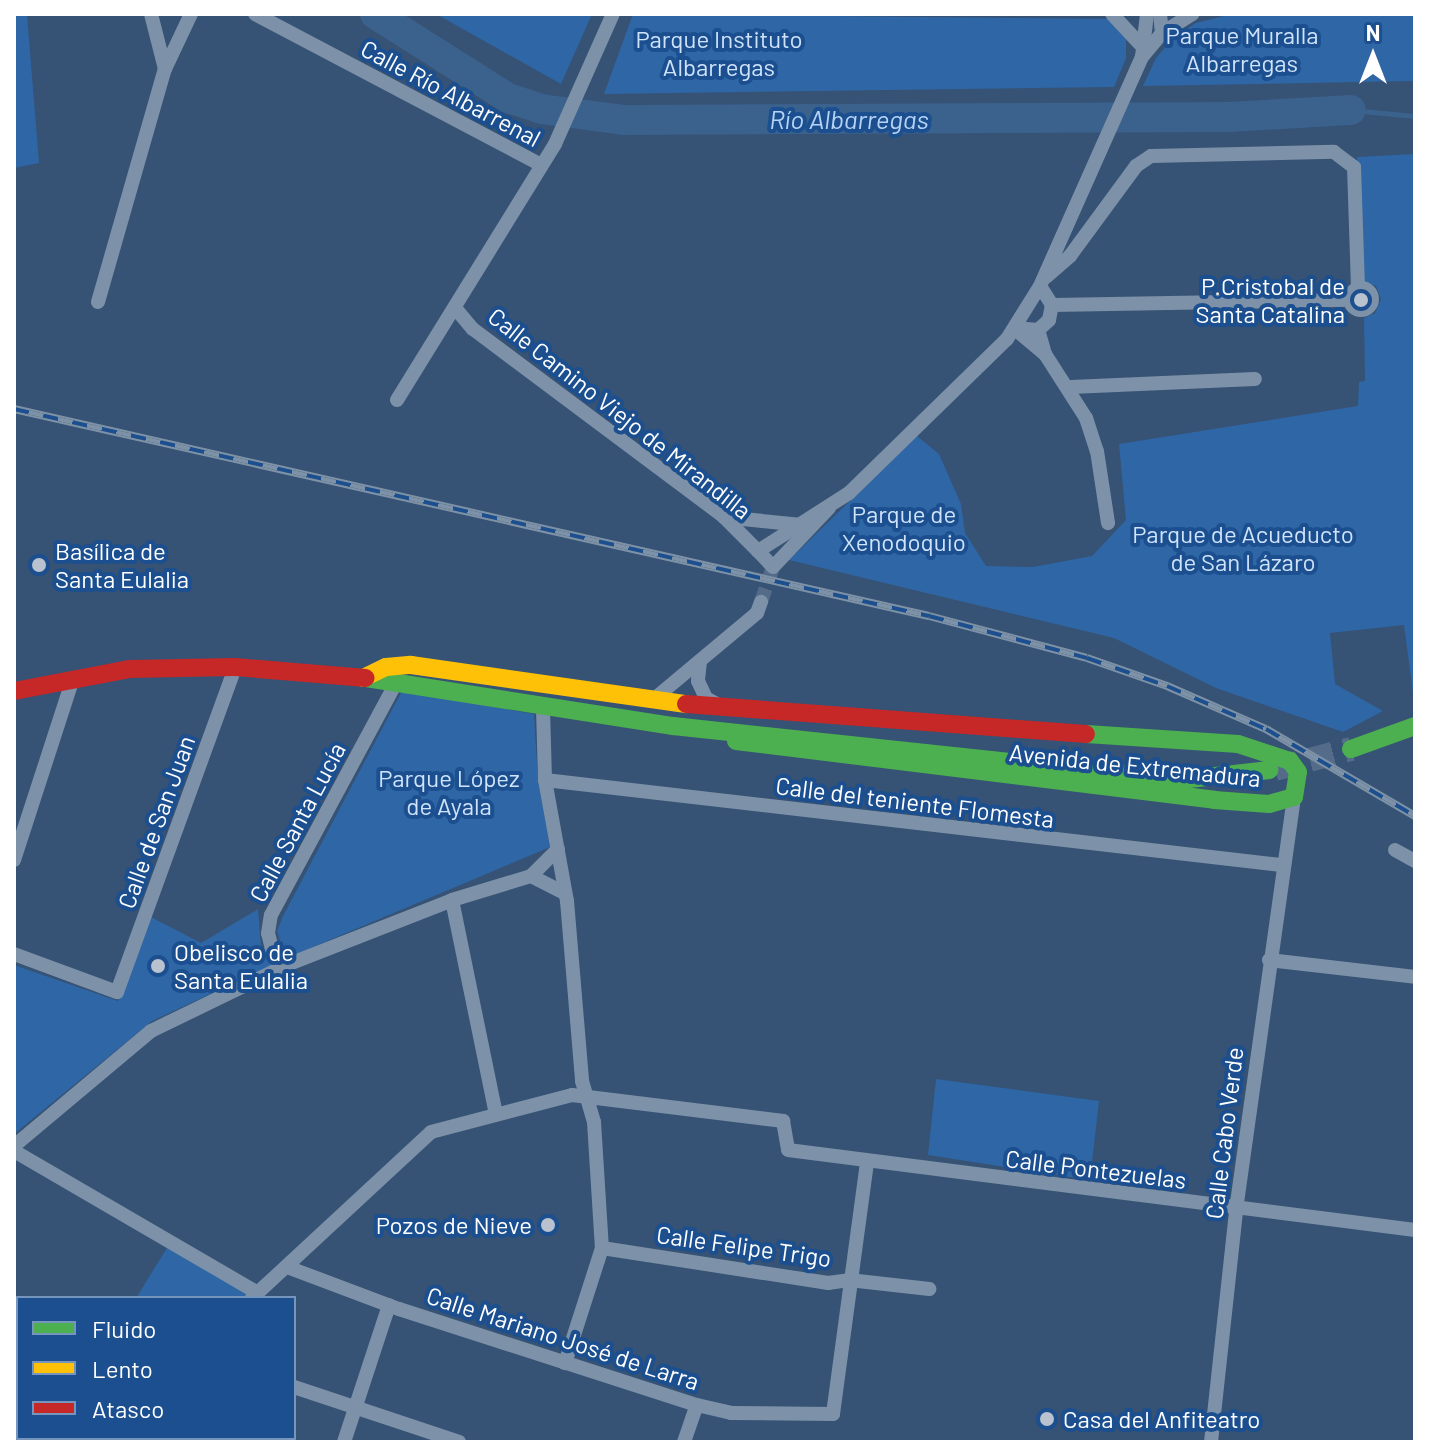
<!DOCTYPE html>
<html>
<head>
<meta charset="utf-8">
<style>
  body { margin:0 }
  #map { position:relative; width:1429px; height:1456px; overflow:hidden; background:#365274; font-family:Barlow,sans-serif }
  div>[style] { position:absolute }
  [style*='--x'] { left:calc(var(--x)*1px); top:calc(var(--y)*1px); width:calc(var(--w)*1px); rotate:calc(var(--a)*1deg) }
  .green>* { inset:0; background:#2f66a5 }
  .stream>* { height:5px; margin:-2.5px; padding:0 2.5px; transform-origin:2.5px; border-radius:2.5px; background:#3b618d }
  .river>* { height:30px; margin:-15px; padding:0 15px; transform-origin:15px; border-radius:15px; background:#3b618d }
  .street-tunnel>* { height:14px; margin-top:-7px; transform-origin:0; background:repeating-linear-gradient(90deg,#546c89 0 14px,transparent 0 21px) }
  .primary-tunnel>* { height:24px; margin-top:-12px; transform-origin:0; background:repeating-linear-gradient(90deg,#546c89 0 24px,transparent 0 36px) }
  .street>* { height:14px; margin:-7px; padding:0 7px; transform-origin:7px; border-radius:7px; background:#7d92a8 }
  .street>.ring { margin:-7px; padding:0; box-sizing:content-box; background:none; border:14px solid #7d92a8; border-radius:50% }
  .fast>* { height:18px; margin:-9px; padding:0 9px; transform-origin:9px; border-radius:9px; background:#4caf50 }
  .slow>* { height:18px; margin:-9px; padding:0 9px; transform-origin:9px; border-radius:9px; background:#ffc107 }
  .jam>* { height:18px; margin:-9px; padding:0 9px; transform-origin:9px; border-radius:9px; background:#c62828 }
  .rail>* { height:8px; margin-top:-4px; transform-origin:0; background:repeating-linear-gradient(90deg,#1b4f8f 0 15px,#7e92a7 0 30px); box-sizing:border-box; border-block:2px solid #7e92a7 }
  .dots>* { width:22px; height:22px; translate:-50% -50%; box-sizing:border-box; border:4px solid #1b4f8f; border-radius:50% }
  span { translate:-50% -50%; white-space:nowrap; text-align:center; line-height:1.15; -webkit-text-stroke:8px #1b4f8f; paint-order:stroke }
  .park-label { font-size:24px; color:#cfe3fa }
  .street-label { font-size:24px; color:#fff }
  .poi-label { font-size:24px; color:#fff }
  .right { translate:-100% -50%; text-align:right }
  .left { translate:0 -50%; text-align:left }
  .water-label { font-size:26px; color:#b5d3f5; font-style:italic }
  .frame { position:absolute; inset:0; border:16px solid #fff; pointer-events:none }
  .legend { position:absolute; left:16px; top:1296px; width:280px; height:144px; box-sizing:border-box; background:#1b4f8f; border:2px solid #7695bc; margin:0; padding:10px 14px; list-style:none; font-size:24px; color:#fff }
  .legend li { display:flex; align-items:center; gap:16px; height:40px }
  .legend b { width:40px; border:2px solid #7695bc }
  .north { position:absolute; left:1333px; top:16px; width:80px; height:80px; -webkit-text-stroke:6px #1b4f8f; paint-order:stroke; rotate:0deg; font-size:22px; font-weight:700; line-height:32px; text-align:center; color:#fff }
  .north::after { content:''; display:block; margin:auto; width:28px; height:36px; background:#fff; clip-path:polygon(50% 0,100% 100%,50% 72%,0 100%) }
</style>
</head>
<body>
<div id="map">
  <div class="green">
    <i style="clip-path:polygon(14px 14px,27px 14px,39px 163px,14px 168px)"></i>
    <i style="clip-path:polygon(436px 14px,592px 14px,561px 84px)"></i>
    <i style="clip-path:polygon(633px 14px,1110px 19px,1126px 32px,1126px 58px,1114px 87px,604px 94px)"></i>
    <i style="clip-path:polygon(1232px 14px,1415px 14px,1415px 81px,1143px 86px,1156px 58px,1174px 37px,1196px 23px)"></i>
    <i style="clip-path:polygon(1415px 154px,1415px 708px,1404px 625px,1330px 633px,1335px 684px,1383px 711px,1343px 732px,1216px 688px,1114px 638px,789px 560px,917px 436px,939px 454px,961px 504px,965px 533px,986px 566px,1033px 567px,1092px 556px,1126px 520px,1119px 444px,1358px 406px,1359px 382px,1365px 381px,1364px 318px,1375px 313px,1381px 299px,1376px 286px,1363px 282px,1357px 157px)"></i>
    <i style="clip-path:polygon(402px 691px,534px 714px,538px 780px,550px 847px,294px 955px,281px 944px,277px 931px,283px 916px)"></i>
    <i style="clip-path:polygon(258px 909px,261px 946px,275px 964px,152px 1021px,14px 1134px,14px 965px,118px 1001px,149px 916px,201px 943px)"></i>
    <i style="clip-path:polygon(936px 1079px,1099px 1101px,1090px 1180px,928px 1155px)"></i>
    <i style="clip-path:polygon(170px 1243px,252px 1298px,136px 1298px)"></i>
  </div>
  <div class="stream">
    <i style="--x:1351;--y:110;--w:64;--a:5.4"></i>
  </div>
  <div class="river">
    <i style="--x:375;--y:14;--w:157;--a:32.3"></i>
    <i style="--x:508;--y:98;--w:35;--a:18"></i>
    <i style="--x:541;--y:109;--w:83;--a:7.6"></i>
    <i style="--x:623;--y:120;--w:606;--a:-0.28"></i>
    <i style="--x:1229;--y:117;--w:122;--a:-3.3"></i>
  </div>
  <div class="street-tunnel">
    <i style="--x:761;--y:602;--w:37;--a:-71"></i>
  </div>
  <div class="primary-tunnel">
    <i style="--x:1275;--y:769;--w:79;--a:-14.7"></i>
  </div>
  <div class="street">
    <i style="--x:151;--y:14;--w:57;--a:75.7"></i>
    <i style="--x:255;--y:14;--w:324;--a:27.8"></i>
    <i style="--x:1112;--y:14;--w:41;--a:47"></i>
    <i style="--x:1162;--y:33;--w:36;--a:-32"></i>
    <i style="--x:1142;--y:57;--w:43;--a:-83.4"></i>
    <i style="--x:1046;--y:277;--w:32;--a:-41"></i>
    <i style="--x:1070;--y:256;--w:112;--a:-53.7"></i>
    <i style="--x:1136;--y:166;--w:18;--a:-34"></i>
    <i style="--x:1151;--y:156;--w:183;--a:-1.3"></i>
    <i style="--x:1334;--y:152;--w:25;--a:37"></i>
    <i style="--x:1354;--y:167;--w:121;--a:88.1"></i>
    <i class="ring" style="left:1350px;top:288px;width:8px;height:8px"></i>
    <i style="--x:98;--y:302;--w:242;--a:-74"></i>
    <i style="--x:165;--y:69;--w:61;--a:-64.7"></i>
    <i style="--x:1052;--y:305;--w:298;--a:-1"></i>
    <i style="--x:456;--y:309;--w:26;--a:50"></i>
    <i style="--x:473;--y:329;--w:314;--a:36.8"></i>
    <i style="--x:724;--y:517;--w:48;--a:45"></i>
    <i style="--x:1015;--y:328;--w:23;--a:5"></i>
    <i style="--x:1038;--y:330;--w:15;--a:-42"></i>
    <i style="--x:1049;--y:320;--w:15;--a:-79"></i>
    <i style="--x:1052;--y:305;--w:22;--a:-122"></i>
    <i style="--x:1015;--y:329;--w:39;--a:40"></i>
    <i style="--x:1045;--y:354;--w:25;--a:-106"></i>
    <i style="--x:1045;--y:354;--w:76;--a:57.4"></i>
    <i style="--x:1086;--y:418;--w:35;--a:72"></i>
    <i style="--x:1097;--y:451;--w:73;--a:81.3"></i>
    <i style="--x:1071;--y:387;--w:184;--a:-2.5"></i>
    <i style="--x:397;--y:400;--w:301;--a:-58.3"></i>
    <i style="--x:555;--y:144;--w:142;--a:-66"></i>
    <i style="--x:829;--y:508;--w:81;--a:133.5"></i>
    <i style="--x:773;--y:567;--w:22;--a:-133"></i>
    <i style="--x:758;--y:551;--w:108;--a:-32.5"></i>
    <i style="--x:849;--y:493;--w:221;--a:-44.3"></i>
    <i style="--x:1007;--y:339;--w:62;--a:-58.1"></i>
    <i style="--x:1040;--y:286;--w:251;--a:-66"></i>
    <i style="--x:1142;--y:57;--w:31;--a:-50"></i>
    <i style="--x:1162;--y:33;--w:19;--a:-96"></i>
    <i style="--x:724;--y:517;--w:78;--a:5.9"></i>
    <i style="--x:700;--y:661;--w:20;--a:96"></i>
    <i style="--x:698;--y:681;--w:19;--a:65"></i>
    <i style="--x:706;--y:698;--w:13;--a:29"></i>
    <i style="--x:654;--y:699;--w:134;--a:-39.9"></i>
    <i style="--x:757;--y:613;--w:12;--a:-70"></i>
    <i style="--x:543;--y:708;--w:72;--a:88.4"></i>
    <i style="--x:545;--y:780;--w:123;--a:79.7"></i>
    <i style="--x:567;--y:901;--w:181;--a:85.2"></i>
    <i style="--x:582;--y:1081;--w:43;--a:73.7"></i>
    <i style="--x:594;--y:1122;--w:126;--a:86.4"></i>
    <i style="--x:602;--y:1248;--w:121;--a:107.8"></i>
    <i style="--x:545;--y:780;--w:741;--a:6.59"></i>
    <i style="--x:1395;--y:850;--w:23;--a:29"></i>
    <i style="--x:14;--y:860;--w:188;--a:-72"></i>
    <i style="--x:531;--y:876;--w:38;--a:27"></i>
    <i style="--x:452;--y:900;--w:219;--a:78.4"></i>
    <i style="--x:14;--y:954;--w:110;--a:20.3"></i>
    <i style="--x:117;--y:992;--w:346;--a:-70"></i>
    <i style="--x:1269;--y:960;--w:147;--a:6.6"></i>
    <i style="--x:289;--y:964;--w:23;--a:-139"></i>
    <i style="--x:272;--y:949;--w:16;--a:-104"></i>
    <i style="--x:268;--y:933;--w:18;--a:-81"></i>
    <i style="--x:271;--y:915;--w:264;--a:-61.7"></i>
    <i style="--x:14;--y:1146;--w:179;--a:-40"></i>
    <i style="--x:151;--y:1031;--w:153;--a:-25.9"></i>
    <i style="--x:289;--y:964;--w:175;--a:-21.4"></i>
    <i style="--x:452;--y:900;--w:83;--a:-16.9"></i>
    <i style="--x:531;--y:876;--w:38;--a:-45"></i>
    <i style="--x:14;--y:1151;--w:280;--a:30.2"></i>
    <i style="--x:602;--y:1248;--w:229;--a:8.8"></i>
    <i style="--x:828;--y:1283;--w:21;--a:-8"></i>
    <i style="--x:849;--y:1280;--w:81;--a:6.4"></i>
    <i style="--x:287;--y:1267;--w:120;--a:20.6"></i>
    <i style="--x:399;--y:1309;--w:313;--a:17.9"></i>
    <i style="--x:697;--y:1405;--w:35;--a:13"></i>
    <i style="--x:731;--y:1413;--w:102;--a:0.6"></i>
    <i style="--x:833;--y:1414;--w:255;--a:-82.3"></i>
    <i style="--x:252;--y:1298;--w:244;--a:-42.8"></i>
    <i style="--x:431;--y:1132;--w:146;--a:-14.7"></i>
    <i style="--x:572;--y:1095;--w:213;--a:7"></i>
    <i style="--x:783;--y:1121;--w:29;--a:80"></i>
    <i style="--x:788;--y:1150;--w:632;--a:7.27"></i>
    <i style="--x:294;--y:1387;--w:174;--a:18.4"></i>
    <i style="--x:149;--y:1442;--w:5;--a:-53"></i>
    <i style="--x:344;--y:1442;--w:144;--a:-71.8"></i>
    <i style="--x:684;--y:1442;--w:39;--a:-71"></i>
    <i style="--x:1211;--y:1442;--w:233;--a:-83.8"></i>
    <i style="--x:1236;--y:1210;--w:417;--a:-82"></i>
  </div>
  <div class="fast">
    <i style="--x:366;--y:678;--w:311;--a:8.9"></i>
    <i style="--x:673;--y:726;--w:510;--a:6.08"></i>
    <i style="--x:1180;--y:780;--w:90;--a:-6.4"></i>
    <i style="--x:736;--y:741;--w:482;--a:7"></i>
    <i style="--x:1214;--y:800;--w:55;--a:4.2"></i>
    <i style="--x:1269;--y:804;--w:26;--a:-16"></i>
    <i style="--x:1294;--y:797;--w:25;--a:-81"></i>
    <i style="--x:1298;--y:772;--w:14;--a:-126"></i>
    <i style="--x:1290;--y:761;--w:55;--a:-161.9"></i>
    <i style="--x:1238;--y:744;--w:152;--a:-176.2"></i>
    <i style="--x:1351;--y:749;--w:68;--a:-19.8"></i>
  </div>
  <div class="slow">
    <i style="--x:363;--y:678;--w:25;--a:-26"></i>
    <i style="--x:386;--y:667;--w:25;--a:-5"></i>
    <i style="--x:411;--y:665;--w:278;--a:8.1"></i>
  </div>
  <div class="jam">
    <i style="--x:14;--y:691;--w:117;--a:-10.8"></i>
    <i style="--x:129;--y:669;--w:106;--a:-1.1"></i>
    <i style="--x:235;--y:667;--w:131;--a:4.8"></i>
    <i style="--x:686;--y:704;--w:401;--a:4.3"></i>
  </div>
  <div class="rail">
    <i style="--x:14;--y:409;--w:938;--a:12.75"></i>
    <i style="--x:929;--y:616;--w:163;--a:14.9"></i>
    <i style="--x:1087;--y:658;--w:85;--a:19.3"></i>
    <i style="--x:1167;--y:686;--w:108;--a:23.5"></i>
    <i style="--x:1266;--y:729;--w:173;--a:30.3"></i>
  </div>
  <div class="dots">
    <i style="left:1361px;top:300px;background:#b9c2ce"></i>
    <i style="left:39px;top:565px;background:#b9c2ce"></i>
    <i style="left:158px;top:966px;background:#b9c2ce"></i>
    <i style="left:548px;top:1225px;background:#b9c2ce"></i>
    <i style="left:1047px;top:1419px;background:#b9c2ce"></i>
  </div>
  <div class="park-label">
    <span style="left:1242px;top:49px">Parque Muralla<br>Albarregas</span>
    <span style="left:719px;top:53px">Parque Instituto<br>Albarregas</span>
    <span style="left:904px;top:528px">Parque de<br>Xenodoquio</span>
    <span style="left:1243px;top:548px">Parque de Acueducto<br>de San Lázaro</span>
    <span style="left:449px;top:792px">Parque López<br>de Ayala</span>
  </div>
  <div class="street-label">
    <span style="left:451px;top:93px;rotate:28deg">Calle Río Albarrenal</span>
    <span style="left:620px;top:413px;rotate:38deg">Calle Camino Viejo de Mirandilla</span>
    <span style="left:1135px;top:765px;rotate:6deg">Avenida de Extremadura</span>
    <span style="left:915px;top:802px;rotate:7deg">Calle del teniente Flomesta</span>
    <span style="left:156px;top:822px;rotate:-70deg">Calle de San Juan</span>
    <span style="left:297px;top:822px;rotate:-62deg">Calle Santa Lucía</span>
    <span style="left:1224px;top:1133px;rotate:-83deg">Calle Cabo Verde</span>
    <span style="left:1096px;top:1169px;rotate:7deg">Calle Pontezuelas</span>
    <span style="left:744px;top:1246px;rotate:8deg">Calle Felipe Trigo</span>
    <span style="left:563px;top:1338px;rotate:18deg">Calle Mariano José de Larra</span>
  </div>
  <div class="poi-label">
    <span class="right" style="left:1345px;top:300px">P.Cristobal de<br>Santa Catalina</span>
    <span class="left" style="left:55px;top:565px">Basílica de<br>Santa Eulalia</span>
    <span class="left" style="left:174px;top:966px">Obelisco de<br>Santa Eulalia</span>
    <span class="right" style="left:532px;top:1225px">Pozos de Nieve</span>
    <span class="left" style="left:1063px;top:1419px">Casa del Anfiteatro</span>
  </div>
  <div class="water-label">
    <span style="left:849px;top:119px">Río Albarregas</span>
  </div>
  <div class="frame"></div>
  <ul class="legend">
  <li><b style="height:10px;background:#4caf50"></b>Fluido</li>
  <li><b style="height:10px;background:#ffc107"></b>Lento</li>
  <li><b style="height:10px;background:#c62828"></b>Atasco</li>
  </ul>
  <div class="north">N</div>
</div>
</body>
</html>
